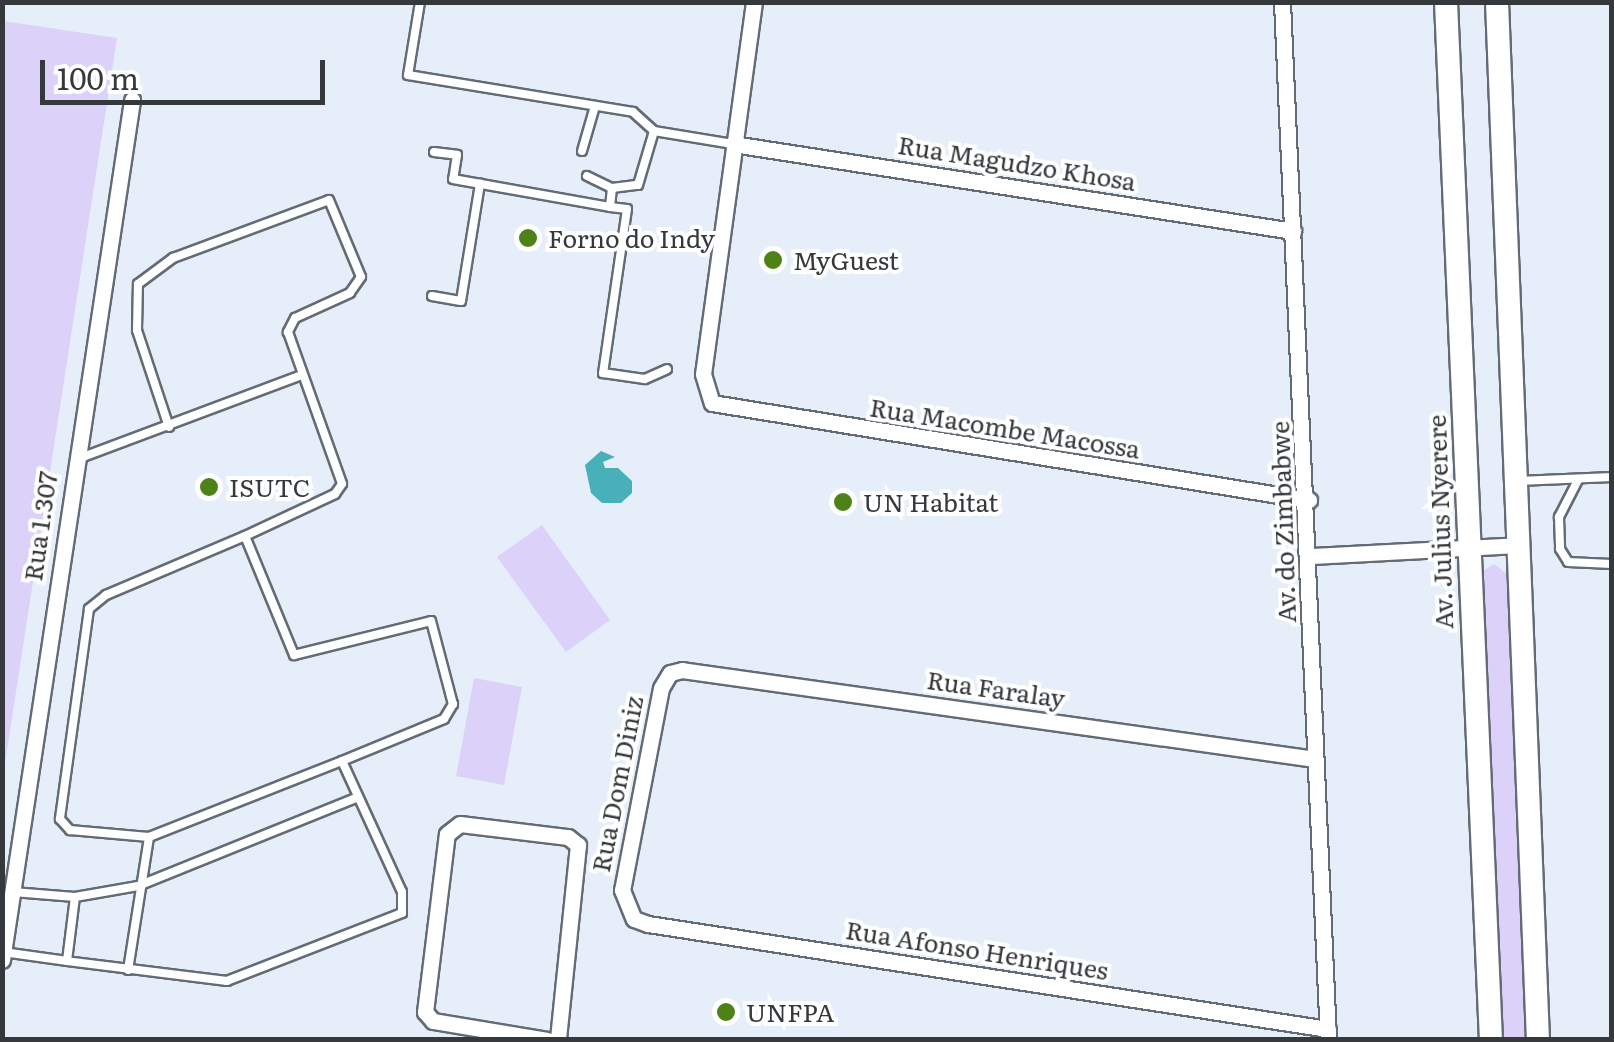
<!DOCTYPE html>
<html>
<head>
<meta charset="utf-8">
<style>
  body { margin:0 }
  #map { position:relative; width:1614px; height:1042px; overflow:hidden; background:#e6eff9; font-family:Literata,serif }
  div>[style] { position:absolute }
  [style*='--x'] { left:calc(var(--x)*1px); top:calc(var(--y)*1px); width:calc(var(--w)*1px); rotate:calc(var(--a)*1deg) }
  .green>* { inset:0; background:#dbd1f9 }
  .water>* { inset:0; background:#48b0b9 }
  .roads { filter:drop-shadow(2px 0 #636b74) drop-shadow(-2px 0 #636b74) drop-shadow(0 2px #636b74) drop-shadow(0 -2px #636b74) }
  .lane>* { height:8px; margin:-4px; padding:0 4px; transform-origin:4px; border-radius:4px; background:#fff }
  .street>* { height:15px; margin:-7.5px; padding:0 7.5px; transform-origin:7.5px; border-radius:7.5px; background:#fff }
  .secondary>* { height:22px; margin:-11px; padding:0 11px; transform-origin:11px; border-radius:11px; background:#fff }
  .dots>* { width:28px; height:28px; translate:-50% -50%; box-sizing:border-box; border:5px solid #fff; border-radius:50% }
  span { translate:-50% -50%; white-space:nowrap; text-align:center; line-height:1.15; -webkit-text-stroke:8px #fff; paint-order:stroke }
  .street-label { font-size:25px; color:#35393c }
  .poi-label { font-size:25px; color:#35393c }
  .left { translate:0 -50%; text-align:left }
  .frame { position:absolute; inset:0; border:5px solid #35393c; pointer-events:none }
  .scale { position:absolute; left:40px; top:60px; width:285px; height:45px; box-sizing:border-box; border:5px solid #35393c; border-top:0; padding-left:12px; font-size:30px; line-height:35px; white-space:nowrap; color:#35393c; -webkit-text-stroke:8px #fff; paint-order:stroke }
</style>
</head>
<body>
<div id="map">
  <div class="green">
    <i style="clip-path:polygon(3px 21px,117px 38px,3px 776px,2px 21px)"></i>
    <i style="clip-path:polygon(542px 525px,610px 620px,566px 652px,497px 557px)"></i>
    <i style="clip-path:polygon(1494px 564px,1508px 575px,1526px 1039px,1503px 1039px,1479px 573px)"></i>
    <i style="clip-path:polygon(474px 678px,522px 687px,504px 785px,456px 776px)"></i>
  </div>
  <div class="water">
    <i style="clip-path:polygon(601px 451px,615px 457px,603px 462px,605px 468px,618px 468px,632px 481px,632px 493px,621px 503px,602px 503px,591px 493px,585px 465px)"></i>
  </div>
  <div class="roads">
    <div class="lane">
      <i style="--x:420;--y:2;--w:74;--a:99.3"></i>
      <i style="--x:408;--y:75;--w:228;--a:9.3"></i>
      <i style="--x:633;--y:112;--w:28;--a:42"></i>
      <i style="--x:654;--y:131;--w:80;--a:9.3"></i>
      <i style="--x:582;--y:151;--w:47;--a:-73.9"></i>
      <i style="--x:434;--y:152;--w:23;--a:7"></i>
      <i style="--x:457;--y:155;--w:24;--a:99"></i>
      <i style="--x:453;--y:179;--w:159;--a:10.1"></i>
      <i style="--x:587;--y:176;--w:28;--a:26"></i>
      <i style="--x:612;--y:188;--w:26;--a:-7"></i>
      <i style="--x:638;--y:185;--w:56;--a:-73.5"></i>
      <i style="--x:612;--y:188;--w:19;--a:96"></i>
      <i style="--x:610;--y:207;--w:17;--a:7"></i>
      <i style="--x:627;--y:209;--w:166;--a:98.3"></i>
      <i style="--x:603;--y:373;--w:42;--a:8.1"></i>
      <i style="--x:645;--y:379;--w:24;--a:-24"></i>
      <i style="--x:432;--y:296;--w:29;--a:10"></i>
      <i style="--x:461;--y:301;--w:119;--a:-80.8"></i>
      <i style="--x:169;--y:427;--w:102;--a:-108.3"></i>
      <i style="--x:137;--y:330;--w:46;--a:-88.8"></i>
      <i style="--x:138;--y:284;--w:44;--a:-36.6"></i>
      <i style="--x:173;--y:258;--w:166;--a:-20.4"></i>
      <i style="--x:329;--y:200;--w:83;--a:67.4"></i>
      <i style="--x:361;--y:277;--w:19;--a:125"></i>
      <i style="--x:350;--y:293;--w:60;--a:155.6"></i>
      <i style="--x:295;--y:318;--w:16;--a:117"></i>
      <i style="--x:288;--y:332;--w:161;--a:70.4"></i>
      <i style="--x:342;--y:484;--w:12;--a:125"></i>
      <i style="--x:335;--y:494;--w:99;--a:155"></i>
      <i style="--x:245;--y:536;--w:129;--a:67.6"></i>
      <i style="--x:294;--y:655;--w:141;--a:-13.9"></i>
      <i style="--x:431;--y:621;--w:86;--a:75.2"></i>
      <i style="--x:453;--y:704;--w:17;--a:121"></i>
      <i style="--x:444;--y:719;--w:110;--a:157.6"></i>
      <i style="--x:342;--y:761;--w:144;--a:65.4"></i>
      <i style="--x:402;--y:892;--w:21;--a:90"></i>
      <i style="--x:402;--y:913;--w:188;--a:158.8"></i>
      <i style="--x:227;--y:981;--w:161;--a:-172.9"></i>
      <i style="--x:67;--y:961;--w:64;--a:-82.9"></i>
      <i style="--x:75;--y:897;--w:64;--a:-9.9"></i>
      <i style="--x:138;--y:886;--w:237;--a:-22"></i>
      <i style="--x:80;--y:458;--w:237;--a:-20.5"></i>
      <i style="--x:1578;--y:480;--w:42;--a:117.2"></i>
      <i style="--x:1559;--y:517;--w:32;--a:88"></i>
      <i style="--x:1560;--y:549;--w:15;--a:58"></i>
      <i style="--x:1568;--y:562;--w:44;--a:2.6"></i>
      <i style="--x:1518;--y:481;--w:94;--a:-2.4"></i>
      <i style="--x:245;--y:536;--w:151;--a:157"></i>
      <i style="--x:106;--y:595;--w:22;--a:141"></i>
      <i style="--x:89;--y:609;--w:212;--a:97.9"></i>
      <i style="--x:60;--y:819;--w:15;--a:48"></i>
      <i style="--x:70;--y:830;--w:79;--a:5.1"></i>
      <i style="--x:149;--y:837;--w:207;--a:-21.5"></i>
      <i style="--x:13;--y:892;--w:62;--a:4.6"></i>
      <i style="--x:3;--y:952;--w:65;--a:8"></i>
      <i style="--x:128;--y:970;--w:135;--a:-81"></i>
    </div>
    <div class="street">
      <i style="--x:754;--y:2;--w:375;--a:97.8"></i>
      <i style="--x:703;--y:374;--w:30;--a:73"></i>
      <i style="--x:712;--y:403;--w:605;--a:9.23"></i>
      <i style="--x:1282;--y:2;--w:1039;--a:87.46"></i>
      <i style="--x:733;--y:144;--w:567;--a:8.83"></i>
      <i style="--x:1310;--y:556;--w:210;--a:-3"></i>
      <i style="--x:1315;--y:759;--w:639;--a:-172"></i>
      <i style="--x:682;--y:670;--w:12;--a:166"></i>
      <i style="--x:670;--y:673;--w:17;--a:121"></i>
      <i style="--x:661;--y:688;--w:206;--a:100.9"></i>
      <i style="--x:622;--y:890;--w:31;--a:68"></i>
      <i style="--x:634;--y:919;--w:15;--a:20"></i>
      <i style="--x:648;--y:924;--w:688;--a:8.78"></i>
      <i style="--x:2;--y:960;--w:870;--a:-81.4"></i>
      <i style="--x:547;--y:1040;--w:116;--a:-170.5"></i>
      <i style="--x:433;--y:1021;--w:12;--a:-132"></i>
      <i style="--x:425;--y:1012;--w:179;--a:-83"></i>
      <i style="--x:447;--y:834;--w:16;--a:-38"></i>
      <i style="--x:460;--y:824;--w:109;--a:6.9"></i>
      <i style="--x:568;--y:837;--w:13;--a:39"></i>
      <i style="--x:578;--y:845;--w:196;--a:95.9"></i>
    </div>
    <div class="secondary">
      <i style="--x:1446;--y:2;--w:1039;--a:87.52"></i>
      <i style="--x:1497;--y:2;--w:1039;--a:87.74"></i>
    </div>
  </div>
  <div class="dots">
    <i style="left:528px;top:238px;background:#4e8217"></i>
    <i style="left:773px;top:260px;background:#4e8217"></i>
    <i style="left:209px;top:487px;background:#4e8217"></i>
    <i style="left:843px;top:502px;background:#4e8217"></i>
    <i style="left:726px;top:1012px;background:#4e8217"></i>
  </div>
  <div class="street-label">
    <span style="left:1017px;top:163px;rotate:9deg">Rua Magudzo Khosa</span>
    <span style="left:1005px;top:428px;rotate:9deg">Rua Macombe Macossa</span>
    <span style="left:1283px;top:522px;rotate:-92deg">Av. do Zimbabwe</span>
    <span style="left:1440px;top:522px;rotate:-92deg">Av. Julius Nyerere</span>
    <span style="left:40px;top:526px;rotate:-82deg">Rua 1.307</span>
    <span style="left:996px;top:689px;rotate:8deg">Rua Faralay</span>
    <span style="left:617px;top:784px;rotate:-79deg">Rua Dom Diniz</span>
    <span style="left:977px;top:950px;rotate:9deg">Rua Afonso Henriques</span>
  </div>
  <div class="poi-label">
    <span class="left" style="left:548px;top:238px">Forno do Indy</span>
    <span class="left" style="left:793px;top:260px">MyGuest</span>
    <span class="left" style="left:229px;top:487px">ISUTC</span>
    <span class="left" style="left:863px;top:502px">UN Habitat</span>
    <span class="left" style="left:746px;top:1012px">UNFPA</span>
  </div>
  <div class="frame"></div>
  <div class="scale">100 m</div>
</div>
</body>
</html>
